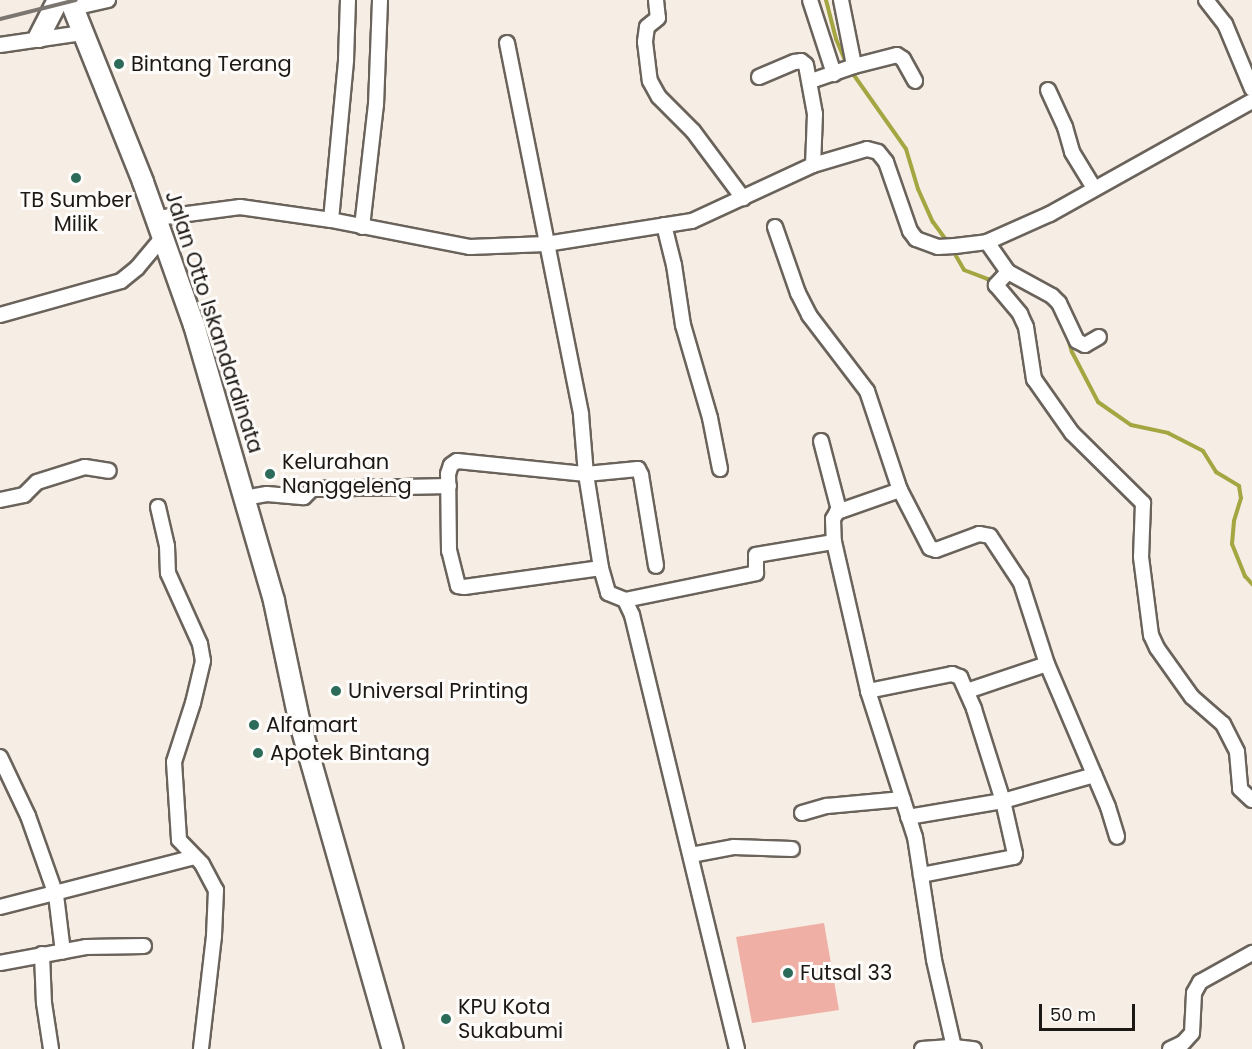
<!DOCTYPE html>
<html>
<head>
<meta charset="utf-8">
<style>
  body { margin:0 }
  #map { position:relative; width:1252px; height:1049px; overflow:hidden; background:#f6ede4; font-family:Poppins,sans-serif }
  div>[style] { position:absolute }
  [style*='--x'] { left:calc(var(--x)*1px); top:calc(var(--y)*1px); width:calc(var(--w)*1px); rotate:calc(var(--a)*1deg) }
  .green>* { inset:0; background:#f0afa5 }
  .stream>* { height:4px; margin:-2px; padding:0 2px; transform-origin:2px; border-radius:2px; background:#a4a642 }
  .roads { filter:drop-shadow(2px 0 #6a635b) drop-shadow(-2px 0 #6a635b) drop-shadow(0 2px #6a635b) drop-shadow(0 -2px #6a635b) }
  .minor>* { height:14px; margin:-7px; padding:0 7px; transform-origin:7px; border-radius:7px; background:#fff }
  .secondary>* { height:20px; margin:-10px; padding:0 10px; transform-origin:10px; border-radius:10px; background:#fff }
  .rail>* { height:4px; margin:-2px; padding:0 2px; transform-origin:2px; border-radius:2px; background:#7b7670 }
  .dots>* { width:16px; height:16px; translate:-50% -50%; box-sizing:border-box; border:3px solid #fefcfa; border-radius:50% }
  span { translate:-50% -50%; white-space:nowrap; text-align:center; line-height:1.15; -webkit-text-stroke:6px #fefcfa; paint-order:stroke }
  .poi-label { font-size:21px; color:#1b1815 }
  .left { translate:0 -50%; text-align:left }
  .street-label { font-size:21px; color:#1b1815 }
  .scale { position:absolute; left:1039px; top:1004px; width:96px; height:27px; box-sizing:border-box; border:3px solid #1b1815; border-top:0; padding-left:8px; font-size:18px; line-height:21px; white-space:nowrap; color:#1b1815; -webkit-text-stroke:4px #fefcfa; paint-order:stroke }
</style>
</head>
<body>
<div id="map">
  <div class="green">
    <i style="clip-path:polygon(824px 923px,839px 1010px,752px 1023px,736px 937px)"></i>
  </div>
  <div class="stream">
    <i style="--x:826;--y:0;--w:40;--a:75.6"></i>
    <i style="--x:836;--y:39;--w:28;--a:67"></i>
    <i style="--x:851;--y:71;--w:95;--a:54.8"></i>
    <i style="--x:906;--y:149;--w:42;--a:73.3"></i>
    <i style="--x:918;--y:189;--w:36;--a:66"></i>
    <i style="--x:933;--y:222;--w:26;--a:54"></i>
    <i style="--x:952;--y:249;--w:24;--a:60"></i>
    <i style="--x:964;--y:270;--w:25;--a:21"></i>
    <i style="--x:987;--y:279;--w:9;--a:0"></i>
    <i style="--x:1006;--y:280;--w:16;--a:22"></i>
    <i style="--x:1067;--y:335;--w:18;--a:74"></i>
    <i style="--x:1072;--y:352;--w:56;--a:62.5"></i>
    <i style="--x:1098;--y:402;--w:40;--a:34.9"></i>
    <i style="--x:1131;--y:425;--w:38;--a:12"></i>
    <i style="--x:1168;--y:433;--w:39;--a:27"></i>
    <i style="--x:1203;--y:451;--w:25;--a:58"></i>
    <i style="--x:1216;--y:472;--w:27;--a:31"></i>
    <i style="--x:1239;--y:486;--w:12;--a:81"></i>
    <i style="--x:1241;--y:498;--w:24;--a:107"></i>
    <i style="--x:1234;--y:521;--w:23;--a:95"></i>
    <i style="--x:1232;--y:544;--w:35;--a:68"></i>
    <i style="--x:1245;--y:576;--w:11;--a:49"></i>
  </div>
  <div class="roads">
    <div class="minor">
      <i style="--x:656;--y:0;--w:18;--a:84"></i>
      <i style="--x:658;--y:18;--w:14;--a:141"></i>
      <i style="--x:647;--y:27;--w:15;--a:98"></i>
      <i style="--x:645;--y:42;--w:39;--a:83"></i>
      <i style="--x:650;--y:81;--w:18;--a:61"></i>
      <i style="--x:659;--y:97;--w:48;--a:45"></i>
      <i style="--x:693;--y:131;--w:84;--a:53.3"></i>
      <i style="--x:810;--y:0;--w:78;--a:72"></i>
      <i style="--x:841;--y:0;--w:66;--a:78.7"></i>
      <i style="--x:1206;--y:0;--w:31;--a:52"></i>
      <i style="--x:1225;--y:24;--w:70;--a:67.4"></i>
      <i style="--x:73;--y:8;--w:36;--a:-13"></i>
      <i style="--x:507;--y:43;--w:379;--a:78.7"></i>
      <i style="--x:581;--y:415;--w:59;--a:85.2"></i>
      <i style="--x:586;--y:474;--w:95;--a:80.9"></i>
      <i style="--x:601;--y:568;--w:26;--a:74"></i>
      <i style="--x:608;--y:593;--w:18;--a:22"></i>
      <i style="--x:625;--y:600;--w:17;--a:65"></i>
      <i style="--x:632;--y:615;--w:447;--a:76.4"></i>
      <i style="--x:0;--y:45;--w:83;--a:-8.3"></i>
      <i style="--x:759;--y:77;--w:39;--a:-23"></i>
      <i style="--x:795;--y:62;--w:6;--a:-9"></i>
      <i style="--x:801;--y:61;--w:6;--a:39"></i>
      <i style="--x:806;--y:65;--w:50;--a:79.6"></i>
      <i style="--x:815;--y:114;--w:51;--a:92.2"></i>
      <i style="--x:811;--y:81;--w:46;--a:-19.2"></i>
      <i style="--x:854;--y:66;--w:44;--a:-14.3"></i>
      <i style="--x:897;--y:55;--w:7;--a:34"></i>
      <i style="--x:903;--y:59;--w:25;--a:61"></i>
      <i style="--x:1048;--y:90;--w:41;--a:65.3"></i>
      <i style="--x:1065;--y:127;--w:26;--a:74"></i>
      <i style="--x:1072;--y:152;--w:42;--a:58.6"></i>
      <i style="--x:157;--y:218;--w:84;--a:-7.5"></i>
      <i style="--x:240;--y:207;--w:92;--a:8.1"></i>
      <i style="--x:331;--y:220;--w:142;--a:11"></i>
      <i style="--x:470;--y:247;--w:76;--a:-2.3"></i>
      <i style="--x:546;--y:244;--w:148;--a:-9"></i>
      <i style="--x:692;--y:221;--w:133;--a:-24.8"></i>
      <i style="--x:813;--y:165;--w:56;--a:-16.5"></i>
      <i style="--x:867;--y:149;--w:11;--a:15"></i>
      <i style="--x:878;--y:152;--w:13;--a:51"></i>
      <i style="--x:886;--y:162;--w:73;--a:70.8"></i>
      <i style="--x:910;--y:231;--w:10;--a:53"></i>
      <i style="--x:916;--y:239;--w:23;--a:20"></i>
      <i style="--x:938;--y:247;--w:17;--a:-3"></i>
      <i style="--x:955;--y:246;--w:32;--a:-7"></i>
      <i style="--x:987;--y:242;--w:69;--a:-24"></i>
      <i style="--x:1050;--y:214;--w:231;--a:-29.2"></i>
      <i style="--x:331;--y:220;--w:161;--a:-84.6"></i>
      <i style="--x:346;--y:60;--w:60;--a:-88.1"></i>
      <i style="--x:664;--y:225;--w:41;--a:76"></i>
      <i style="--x:674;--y:265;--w:61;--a:81.5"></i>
      <i style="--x:683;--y:325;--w:97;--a:73.8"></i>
      <i style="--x:710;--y:418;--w:52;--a:78.9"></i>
      <i style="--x:362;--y:227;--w:123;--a:-83.5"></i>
      <i style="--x:376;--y:105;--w:105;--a:-87.8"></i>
      <i style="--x:775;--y:227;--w:70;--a:70.8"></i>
      <i style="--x:798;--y:293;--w:25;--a:63"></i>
      <i style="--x:809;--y:315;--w:96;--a:52.7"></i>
      <i style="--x:867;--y:391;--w:104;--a:71.6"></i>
      <i style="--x:900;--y:490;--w:65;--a:62.7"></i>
      <i style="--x:930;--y:548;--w:6;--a:18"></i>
      <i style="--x:936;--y:550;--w:46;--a:-20.4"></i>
      <i style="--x:979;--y:534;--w:11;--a:10"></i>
      <i style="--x:990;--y:536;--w:56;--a:56.6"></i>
      <i style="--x:1021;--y:583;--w:85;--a:72.2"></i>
      <i style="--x:987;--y:242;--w:37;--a:55"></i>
      <i style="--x:1008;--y:272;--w:50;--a:28.6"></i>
      <i style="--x:1052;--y:296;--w:10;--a:45"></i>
      <i style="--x:1059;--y:303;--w:42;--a:64.7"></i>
      <i style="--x:1077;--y:341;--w:9;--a:27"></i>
      <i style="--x:1085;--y:345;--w:16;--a:-30"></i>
      <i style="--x:1008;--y:272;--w:18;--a:133"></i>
      <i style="--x:996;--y:285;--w:38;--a:50"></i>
      <i style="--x:1020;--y:314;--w:14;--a:65"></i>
      <i style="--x:1026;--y:327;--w:53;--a:81.3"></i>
      <i style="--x:1034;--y:379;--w:66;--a:54.9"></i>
      <i style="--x:1072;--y:433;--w:100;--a:44.6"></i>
      <i style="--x:1143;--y:503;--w:54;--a:92.1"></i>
      <i style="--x:1141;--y:557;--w:79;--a:82.7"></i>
      <i style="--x:1151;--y:635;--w:14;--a:65"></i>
      <i style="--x:1157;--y:648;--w:60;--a:54.5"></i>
      <i style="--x:1192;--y:697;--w:41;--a:41.1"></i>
      <i style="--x:1223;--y:724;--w:31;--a:63"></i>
      <i style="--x:1237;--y:752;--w:37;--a:85"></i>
      <i style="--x:1240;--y:789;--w:16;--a:43"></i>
      <i style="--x:0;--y:315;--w:126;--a:-15.7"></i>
      <i style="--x:121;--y:281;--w:21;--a:-39"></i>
      <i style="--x:137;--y:268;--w:40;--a:-50"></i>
      <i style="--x:821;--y:441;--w:71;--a:75.4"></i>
      <i style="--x:900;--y:490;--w:67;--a:160.8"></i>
      <i style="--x:837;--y:512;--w:8;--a:120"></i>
      <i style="--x:833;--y:519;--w:23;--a:88"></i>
      <i style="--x:834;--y:542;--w:153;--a:77.1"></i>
      <i style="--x:868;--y:691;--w:153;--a:72.2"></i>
      <i style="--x:915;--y:837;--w:124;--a:81.2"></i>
      <i style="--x:934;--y:960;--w:89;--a:77.1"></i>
      <i style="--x:244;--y:498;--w:23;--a:-10"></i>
      <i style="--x:267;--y:494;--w:37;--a:5"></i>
      <i style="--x:304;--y:497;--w:11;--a:-45"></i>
      <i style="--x:312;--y:489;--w:137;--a:-1.3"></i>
      <i style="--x:0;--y:500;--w:25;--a:-12"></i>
      <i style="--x:24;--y:495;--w:18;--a:-45"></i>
      <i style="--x:37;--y:482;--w:50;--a:-17.4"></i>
      <i style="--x:85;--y:467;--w:24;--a:9"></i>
      <i style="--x:158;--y:507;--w:40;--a:77"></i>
      <i style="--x:167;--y:546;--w:27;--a:88"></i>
      <i style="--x:168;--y:573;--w:78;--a:65.7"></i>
      <i style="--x:200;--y:644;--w:17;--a:80"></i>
      <i style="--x:203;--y:661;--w:43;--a:103.4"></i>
      <i style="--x:193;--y:703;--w:62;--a:107.9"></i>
      <i style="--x:174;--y:762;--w:78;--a:86.3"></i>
      <i style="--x:179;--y:840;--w:33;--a:46"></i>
      <i style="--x:202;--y:864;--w:30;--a:62"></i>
      <i style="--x:216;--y:890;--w:46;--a:92.5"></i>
      <i style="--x:214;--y:936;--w:114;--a:96.6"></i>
      <i style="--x:601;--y:568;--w:138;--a:172.1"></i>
      <i style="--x:464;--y:587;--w:6;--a:-171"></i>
      <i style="--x:458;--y:586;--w:36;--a:-104"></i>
      <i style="--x:449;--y:551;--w:77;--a:-90.7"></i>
      <i style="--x:448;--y:474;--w:9;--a:-72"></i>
      <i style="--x:451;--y:465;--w:7;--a:-34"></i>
      <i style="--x:457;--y:461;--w:130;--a:5.8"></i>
      <i style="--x:586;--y:474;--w:52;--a:-5.5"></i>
      <i style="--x:638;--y:469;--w:7;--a:63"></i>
      <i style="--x:641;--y:475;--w:92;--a:80.6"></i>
      <i style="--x:625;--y:600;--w:134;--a:-11.6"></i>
      <i style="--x:756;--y:573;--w:18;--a:-90"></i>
      <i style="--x:756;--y:555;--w:79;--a:-9.5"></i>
      <i style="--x:868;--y:691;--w:86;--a:-11.4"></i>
      <i style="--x:952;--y:674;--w:9;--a:21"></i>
      <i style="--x:960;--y:677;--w:35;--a:66"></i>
      <i style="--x:974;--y:709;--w:96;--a:72.5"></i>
      <i style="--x:1003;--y:801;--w:54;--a:77.2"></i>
      <i style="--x:1015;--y:854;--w:3;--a:108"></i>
      <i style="--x:1014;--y:857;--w:95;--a:169"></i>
      <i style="--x:967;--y:691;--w:84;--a:-18.6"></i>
      <i style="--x:1047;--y:664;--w:155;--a:66.9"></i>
      <i style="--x:1108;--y:807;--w:31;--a:73"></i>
      <i style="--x:0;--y:757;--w:65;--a:64.6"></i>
      <i style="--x:28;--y:816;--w:84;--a:70.5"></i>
      <i style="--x:56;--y:895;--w:57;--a:83"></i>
      <i style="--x:802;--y:813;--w:26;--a:-16"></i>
      <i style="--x:827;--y:806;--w:76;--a:-5.3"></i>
      <i style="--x:908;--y:817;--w:96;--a:-9.6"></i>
      <i style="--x:1003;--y:801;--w:95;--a:-15.9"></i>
      <i style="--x:691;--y:855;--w:44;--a:-10.5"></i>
      <i style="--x:734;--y:847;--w:58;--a:2"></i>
      <i style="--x:0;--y:907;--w:201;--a:-14.4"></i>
      <i style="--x:42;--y:954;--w:49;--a:87.7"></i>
      <i style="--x:44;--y:1003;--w:47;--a:81.3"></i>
      <i style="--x:0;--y:963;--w:87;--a:-10.5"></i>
      <i style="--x:86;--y:947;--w:58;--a:-1"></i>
      <i style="--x:922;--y:1049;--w:32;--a:-4"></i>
      <i style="--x:954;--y:1047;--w:20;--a:6"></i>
      <i style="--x:1170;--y:1049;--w:14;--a:-25"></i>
      <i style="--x:1183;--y:1043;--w:13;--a:-48"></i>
      <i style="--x:1192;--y:1033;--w:40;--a:-87.1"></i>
      <i style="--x:1194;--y:993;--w:13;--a:-61"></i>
      <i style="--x:1200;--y:982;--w:60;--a:-29.1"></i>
    </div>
    <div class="secondary">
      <i style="--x:70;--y:0;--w:196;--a:68.1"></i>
      <i style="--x:143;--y:182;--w:152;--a:70.4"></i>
      <i style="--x:194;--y:325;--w:287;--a:73.8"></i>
      <i style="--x:274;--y:601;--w:122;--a:78.1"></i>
      <i style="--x:299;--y:720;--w:342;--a:74.1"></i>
      <i style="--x:39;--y:37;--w:42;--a:-62.8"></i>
    </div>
  </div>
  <div class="rail">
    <i style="--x:0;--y:19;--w:78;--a:-14"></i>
  </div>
  <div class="dots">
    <i style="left:119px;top:64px;background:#2c6b59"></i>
    <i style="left:76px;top:178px;background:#2c6b59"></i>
    <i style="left:270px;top:474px;background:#2c6b59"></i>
    <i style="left:336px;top:691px;background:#2c6b59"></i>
    <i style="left:254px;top:725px;background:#2c6b59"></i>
    <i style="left:258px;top:753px;background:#2c6b59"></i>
    <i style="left:788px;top:973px;background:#2c6b59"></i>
    <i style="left:446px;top:1019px;background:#2c6b59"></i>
  </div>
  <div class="poi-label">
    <span class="left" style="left:131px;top:64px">Bintang Terang</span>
    <span style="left:76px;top:212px">TB Sumber<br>Milik</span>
    <span class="left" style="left:282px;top:474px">Kelurahan<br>Nanggeleng</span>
    <span class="left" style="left:348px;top:691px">Universal Printing</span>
    <span class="left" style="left:266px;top:725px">Alfamart</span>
    <span class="left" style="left:270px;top:753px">Apotek Bintang</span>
    <span class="left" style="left:800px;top:973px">Futsal 33</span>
    <span class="left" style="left:458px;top:1019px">KPU Kota<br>Sukabumi</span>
  </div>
  <div class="street-label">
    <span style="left:214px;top:322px;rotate:72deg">Jalan Otto Iskandardinata</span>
  </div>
  <div class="scale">50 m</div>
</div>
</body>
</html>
